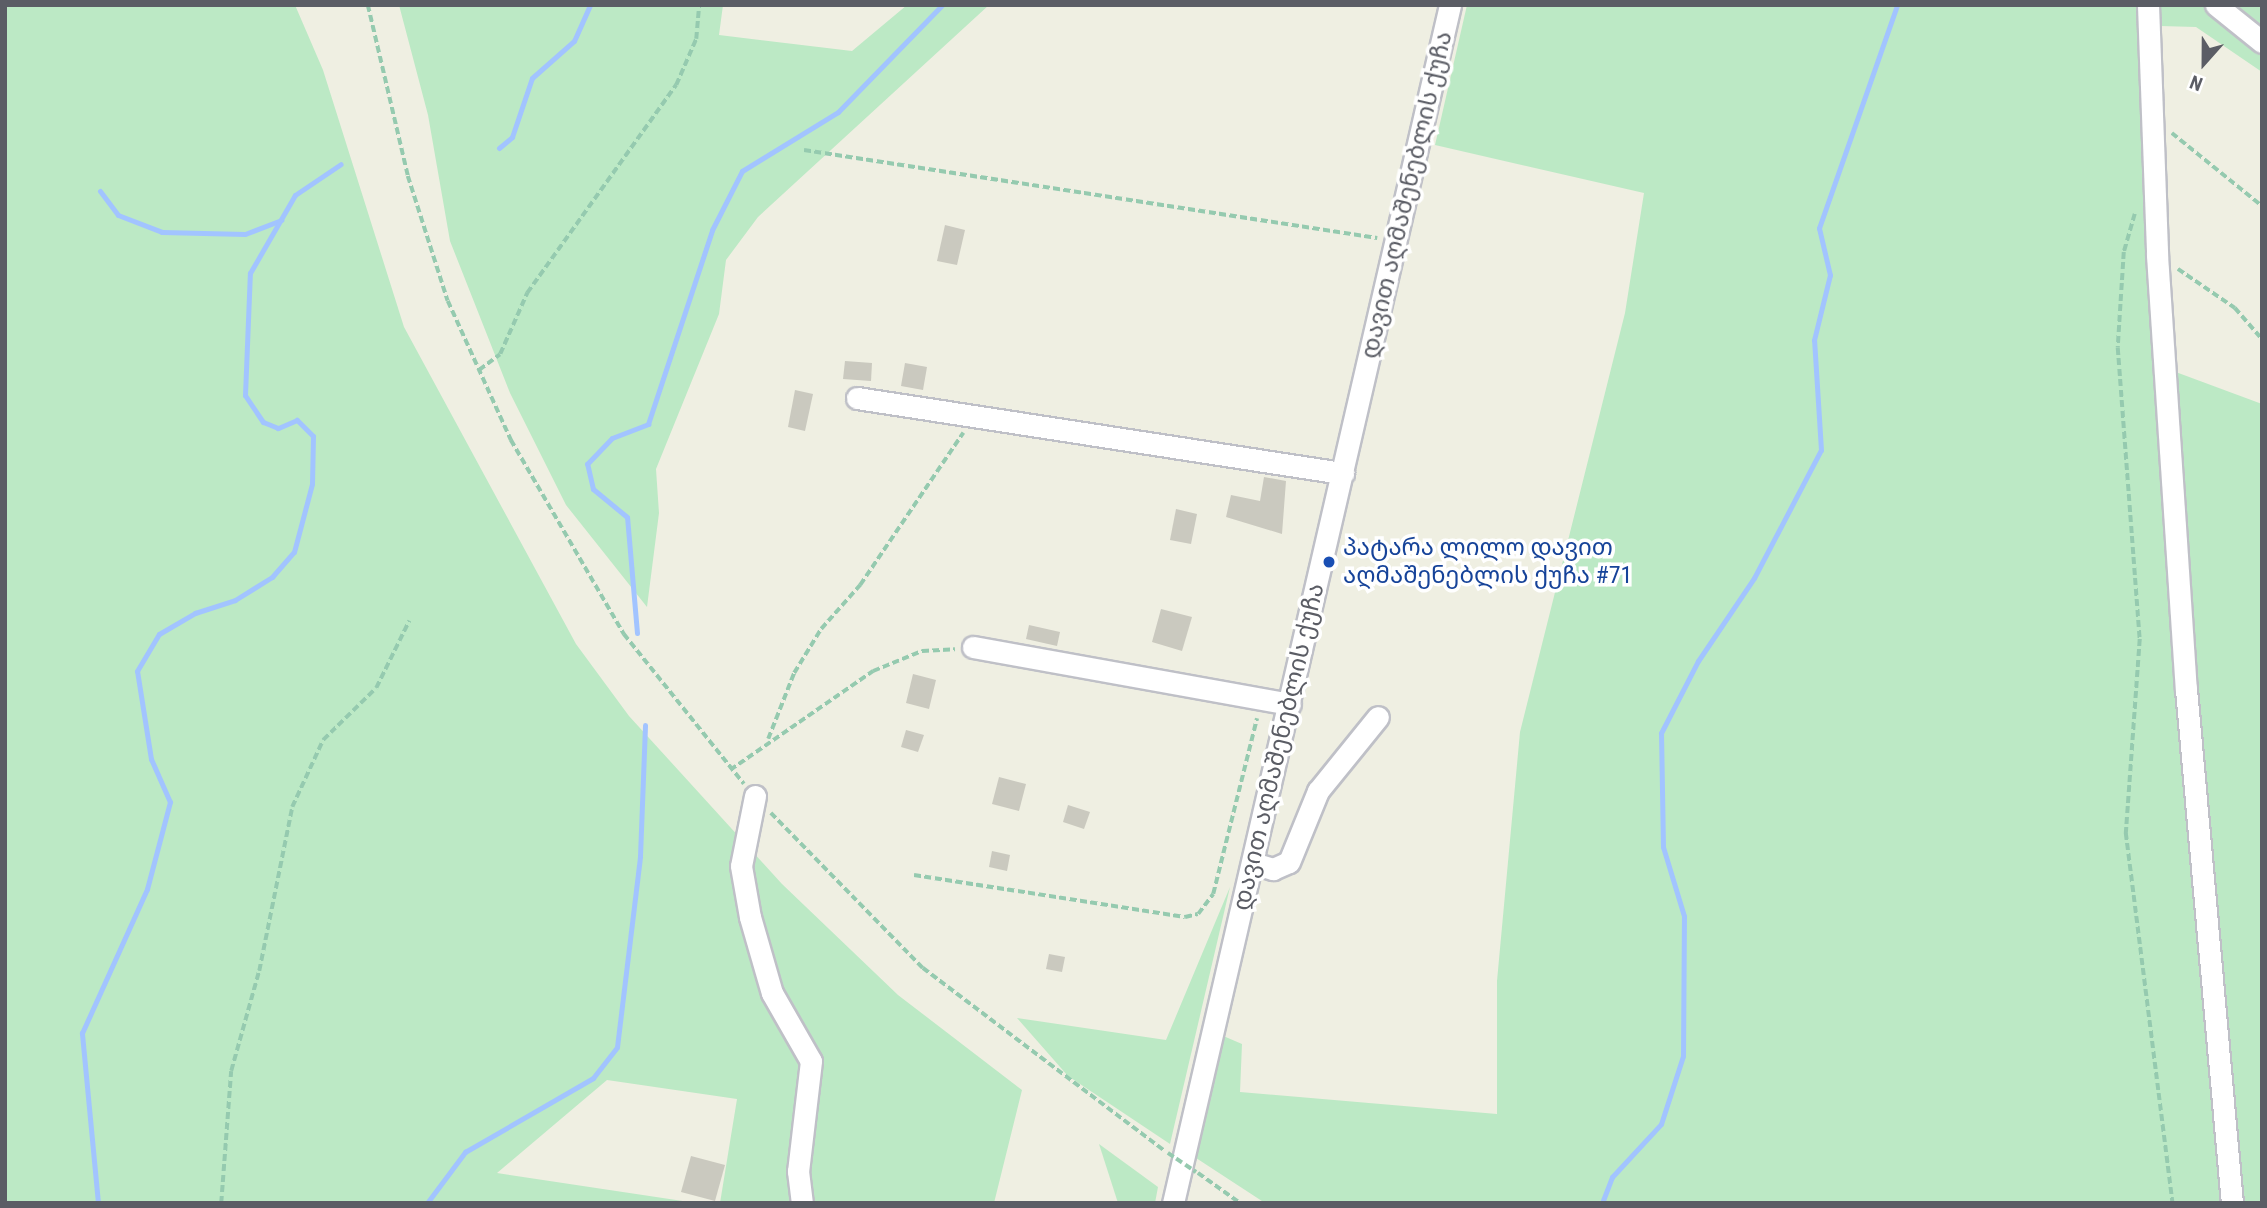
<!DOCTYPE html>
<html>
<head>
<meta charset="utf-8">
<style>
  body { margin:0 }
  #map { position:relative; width:2267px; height:1208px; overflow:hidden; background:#efefe2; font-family:"Roboto Condensed","Noto Sans Georgian",sans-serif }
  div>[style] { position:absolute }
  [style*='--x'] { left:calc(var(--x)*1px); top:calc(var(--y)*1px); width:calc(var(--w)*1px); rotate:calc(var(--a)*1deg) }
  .green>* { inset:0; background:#bce9c5 }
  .stream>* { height:5px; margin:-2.5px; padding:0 2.5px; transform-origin:2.5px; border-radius:2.5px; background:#a2c4ff }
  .building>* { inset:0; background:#cac9bf }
  .path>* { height:3.5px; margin-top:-1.75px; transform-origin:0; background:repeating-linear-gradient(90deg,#95caaf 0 7px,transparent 0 10.5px) }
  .roads { filter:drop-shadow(2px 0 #bfc0c7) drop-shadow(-2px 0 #bfc0c7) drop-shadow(0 2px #bfc0c7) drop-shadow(0 -2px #bfc0c7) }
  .minor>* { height:21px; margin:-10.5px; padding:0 10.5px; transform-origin:10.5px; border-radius:10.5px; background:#fff }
  .path-bridge>* { height:3.5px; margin-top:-1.75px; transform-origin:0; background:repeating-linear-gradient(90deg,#95caaf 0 7px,transparent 0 10.5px) }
  .dots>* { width:19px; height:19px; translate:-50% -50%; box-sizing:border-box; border:4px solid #fff; border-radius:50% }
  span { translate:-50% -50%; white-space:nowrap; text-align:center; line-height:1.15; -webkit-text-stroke:7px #fff; paint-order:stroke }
  .street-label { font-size:24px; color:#5b5d65 }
  .transit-label { font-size:24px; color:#164399 }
  .left { translate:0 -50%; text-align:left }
  .frame { position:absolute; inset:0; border:7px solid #5b5d65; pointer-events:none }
  .north { position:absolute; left:2169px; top:28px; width:70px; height:70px; -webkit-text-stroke:5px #fff; paint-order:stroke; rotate:201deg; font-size:19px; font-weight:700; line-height:28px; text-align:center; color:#5b5d65 }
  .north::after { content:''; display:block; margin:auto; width:24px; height:32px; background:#5b5d65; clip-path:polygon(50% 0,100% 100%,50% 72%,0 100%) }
</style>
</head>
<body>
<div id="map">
  <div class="green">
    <i style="clip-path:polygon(5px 5px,295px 5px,323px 70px,404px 327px,576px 644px,629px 716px,782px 884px,898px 995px,1022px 1090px,994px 1203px,720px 1203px,737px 1099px,607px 1080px,497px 1173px,696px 1203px,5px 1203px)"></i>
    <i style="clip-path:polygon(399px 5px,723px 5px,719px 35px,852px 51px,907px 5px,989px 5px,758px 217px,726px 260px,719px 314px,656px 469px,659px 513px,647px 607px,566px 505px,510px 393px,450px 241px,428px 115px)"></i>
    <i style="clip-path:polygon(1467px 5px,2141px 5px,2179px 743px,2223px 1203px,1265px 1203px,1193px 1156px,1221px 1035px,1242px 1044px,1240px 1092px,1497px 1114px,1497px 981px,1520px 732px,1625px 313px,1644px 193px,1435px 145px)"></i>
    <i style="clip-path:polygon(2158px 5px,2262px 5px,2262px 72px,2196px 27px,2160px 26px)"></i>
    <i style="clip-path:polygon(2173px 371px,2262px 404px,2262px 1203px,2238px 1203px,2191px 694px)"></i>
    <i style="clip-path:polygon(1230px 887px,1170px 1144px,1068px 1076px,1017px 1018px,1166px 1040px)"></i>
    <i style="clip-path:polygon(1099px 1144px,1158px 1187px,1155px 1203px,1118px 1203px)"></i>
  </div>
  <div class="stream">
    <i style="--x:499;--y:148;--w:17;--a:-40"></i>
    <i style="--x:512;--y:137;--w:62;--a:-71.3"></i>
    <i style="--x:532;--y:78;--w:56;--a:-41.4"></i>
    <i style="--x:574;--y:41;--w:39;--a:-66"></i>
    <i style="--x:100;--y:191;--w:30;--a:53"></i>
    <i style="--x:118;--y:215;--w:47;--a:21.1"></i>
    <i style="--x:162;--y:232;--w:83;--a:1.4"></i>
    <i style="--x:245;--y:234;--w:39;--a:-21"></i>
    <i style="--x:637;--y:633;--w:116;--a:-94.9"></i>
    <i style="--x:627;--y:517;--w:44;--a:-140.5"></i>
    <i style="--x:593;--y:489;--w:26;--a:-103"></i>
    <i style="--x:587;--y:464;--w:36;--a:-46"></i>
    <i style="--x:612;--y:438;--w:39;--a:-21"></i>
    <i style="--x:648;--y:424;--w:204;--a:-71.7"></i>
    <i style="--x:712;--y:230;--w:66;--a:-63"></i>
    <i style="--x:742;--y:171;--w:113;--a:-31.6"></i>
    <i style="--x:838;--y:112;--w:149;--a:-45.8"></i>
    <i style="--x:98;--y:1203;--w:171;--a:-95.4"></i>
    <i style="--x:82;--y:1033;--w:158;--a:-65.7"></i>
    <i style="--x:147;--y:889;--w:90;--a:-75.2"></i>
    <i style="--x:170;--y:802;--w:47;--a:-113.8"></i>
    <i style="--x:151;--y:759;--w:89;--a:-99"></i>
    <i style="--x:137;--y:671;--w:43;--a:-59.3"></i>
    <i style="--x:159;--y:634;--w:42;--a:-30.3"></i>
    <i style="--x:195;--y:613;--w:42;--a:-18"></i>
    <i style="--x:235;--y:600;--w:44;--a:-31.9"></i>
    <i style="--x:272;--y:577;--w:33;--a:-49"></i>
    <i style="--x:294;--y:552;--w:70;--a:-75.2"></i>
    <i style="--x:312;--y:484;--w:48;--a:-88.8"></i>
    <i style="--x:313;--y:436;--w:23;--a:-135"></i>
    <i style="--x:297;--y:420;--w:21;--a:157"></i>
    <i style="--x:278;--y:428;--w:16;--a:-158"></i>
    <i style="--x:263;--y:422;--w:32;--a:-124"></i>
    <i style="--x:245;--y:395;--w:122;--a:-87.7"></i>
    <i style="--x:250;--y:273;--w:90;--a:-60"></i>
    <i style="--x:295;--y:195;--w:55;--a:-34"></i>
    <i style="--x:427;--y:1203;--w:64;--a:-53.3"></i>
    <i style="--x:465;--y:1152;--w:148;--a:-30"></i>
    <i style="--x:593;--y:1078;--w:39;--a:-52"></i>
    <i style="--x:617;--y:1047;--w:192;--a:-83.1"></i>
    <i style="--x:640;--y:856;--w:131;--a:-87.8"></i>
    <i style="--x:1602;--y:1203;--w:28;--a:-69"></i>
    <i style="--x:1612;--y:1177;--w:72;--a:-47.2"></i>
    <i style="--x:1661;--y:1124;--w:71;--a:-72.1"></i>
    <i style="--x:1683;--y:1056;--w:140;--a:-89.6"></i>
    <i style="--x:1684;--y:916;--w:72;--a:-106.9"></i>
    <i style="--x:1663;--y:847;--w:114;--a:-91"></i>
    <i style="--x:1661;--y:733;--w:81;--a:-62.8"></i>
    <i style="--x:1698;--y:661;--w:100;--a:-56"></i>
    <i style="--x:1754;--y:578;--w:144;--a:-62.4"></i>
    <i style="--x:1821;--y:450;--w:110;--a:-93.6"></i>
    <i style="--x:1814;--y:340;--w:67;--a:-76.2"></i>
    <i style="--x:1830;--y:275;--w:48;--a:-103.2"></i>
    <i style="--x:1819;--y:228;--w:236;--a:-70.7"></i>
  </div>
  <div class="building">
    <i style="clip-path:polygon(945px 225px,965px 230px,957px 265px,937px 261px)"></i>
    <i style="clip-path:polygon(845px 361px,872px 363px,871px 381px,843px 379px)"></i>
    <i style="clip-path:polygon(905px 363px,927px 367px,923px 390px,901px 386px)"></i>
    <i style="clip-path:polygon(795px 390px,813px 394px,805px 431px,788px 427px)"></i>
    <i style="clip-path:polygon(1264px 477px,1286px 481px,1282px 534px,1226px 517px,1231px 495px,1260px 501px)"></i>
    <i style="clip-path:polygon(1176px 509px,1197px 514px,1191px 544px,1170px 540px)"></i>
    <i style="clip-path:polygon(1161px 609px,1192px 617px,1182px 651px,1152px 642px)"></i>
    <i style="clip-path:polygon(1029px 625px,1060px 632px,1057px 646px,1026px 639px)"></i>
    <i style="clip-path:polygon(913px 674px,936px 680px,929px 709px,906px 703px)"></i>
    <i style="clip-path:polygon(906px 730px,924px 735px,918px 752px,901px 747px)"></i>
    <i style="clip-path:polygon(999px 777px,1026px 784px,1019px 811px,992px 804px)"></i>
    <i style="clip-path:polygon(1068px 805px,1090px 812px,1084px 829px,1063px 822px)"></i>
    <i style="clip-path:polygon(992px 851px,1010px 855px,1007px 871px,989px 867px)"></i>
    <i style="clip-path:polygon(1049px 954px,1065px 957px,1062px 972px,1046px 969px)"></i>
    <i style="clip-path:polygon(691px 1156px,725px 1165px,715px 1201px,681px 1192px)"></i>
  </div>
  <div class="path">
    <i style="--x:368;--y:5;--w:176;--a:76.8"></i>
    <i style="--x:408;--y:176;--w:131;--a:72.3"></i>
    <i style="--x:448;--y:301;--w:153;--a:65.6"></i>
    <i style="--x:511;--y:440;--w:225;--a:59.8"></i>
    <i style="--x:624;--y:634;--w:192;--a:51.3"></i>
    <i style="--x:2172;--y:133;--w:116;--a:39"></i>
    <i style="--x:804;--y:150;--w:580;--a:8.73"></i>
    <i style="--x:2135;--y:214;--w:40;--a:106"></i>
    <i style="--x:2124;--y:252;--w:96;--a:93.6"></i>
    <i style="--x:2118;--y:348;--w:292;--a:85.7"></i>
    <i style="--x:2140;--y:639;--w:195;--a:94.1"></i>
    <i style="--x:2126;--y:833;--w:373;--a:82.8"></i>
    <i style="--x:2178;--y:269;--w:69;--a:34.4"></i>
    <i style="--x:2235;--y:308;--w:41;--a:48.9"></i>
    <i style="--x:479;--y:370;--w:26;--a:-37"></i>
    <i style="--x:500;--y:354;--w:67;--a:-66.1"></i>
    <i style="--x:527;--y:293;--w:256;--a:-54.4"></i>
    <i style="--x:676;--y:85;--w:50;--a:-66.5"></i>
    <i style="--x:696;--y:39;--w:34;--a:-85"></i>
    <i style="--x:768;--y:739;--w:71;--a:-68.5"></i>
    <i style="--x:794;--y:673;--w:52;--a:-58.5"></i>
    <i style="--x:821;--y:629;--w:59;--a:-48.4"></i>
    <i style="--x:860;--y:585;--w:184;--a:-55.9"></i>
    <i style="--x:730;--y:770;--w:174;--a:-34.7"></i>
    <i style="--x:873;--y:671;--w:53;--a:-22.2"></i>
    <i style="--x:922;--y:651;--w:33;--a:-3"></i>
    <i style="--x:771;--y:813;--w:217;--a:45.6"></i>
    <i style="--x:923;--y:968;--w:303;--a:37.1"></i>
    <i style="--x:914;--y:875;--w:274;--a:8.8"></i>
    <i style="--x:1185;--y:917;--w:13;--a:-13"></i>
    <i style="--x:1198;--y:914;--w:25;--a:-53"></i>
    <i style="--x:1213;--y:894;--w:181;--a:-76"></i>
    <i style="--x:1198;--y:1173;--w:52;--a:35.5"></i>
    <i style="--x:221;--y:1203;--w:132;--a:-85.7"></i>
    <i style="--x:231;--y:1071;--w:104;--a:-74.4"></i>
    <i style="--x:259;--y:971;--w:167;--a:-78.6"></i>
    <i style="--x:292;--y:807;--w:74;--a:-65.2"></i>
    <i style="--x:323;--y:740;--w:74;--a:-44.5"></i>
    <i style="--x:376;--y:688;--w:75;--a:-63.8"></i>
  </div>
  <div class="roads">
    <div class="minor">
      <i style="--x:2148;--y:5;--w:250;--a:87.9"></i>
      <i style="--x:2157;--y:255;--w:435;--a:86.2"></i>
      <i style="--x:2186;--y:689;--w:516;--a:84.89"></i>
      <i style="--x:2216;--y:5;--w:59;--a:38.8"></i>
      <i style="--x:857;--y:398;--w:492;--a:8.8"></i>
      <i style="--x:973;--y:647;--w:322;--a:10.2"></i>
      <i style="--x:755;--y:796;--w:71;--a:101.3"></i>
      <i style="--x:741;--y:866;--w:52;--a:80"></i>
      <i style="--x:750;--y:917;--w:79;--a:73.9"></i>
      <i style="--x:772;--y:993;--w:78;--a:60.2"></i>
      <i style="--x:811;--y:1061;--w:111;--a:96.7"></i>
      <i style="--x:798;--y:1171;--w:32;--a:83"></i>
      <i style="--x:1253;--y:863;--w:21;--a:17"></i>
      <i style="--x:1273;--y:869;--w:17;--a:-24"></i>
      <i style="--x:1289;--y:862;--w:77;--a:-67.8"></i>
      <i style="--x:1318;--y:791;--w:95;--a:-51"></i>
      <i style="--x:1173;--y:1203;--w:1230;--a:-76.98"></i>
    </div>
  </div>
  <div class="path-bridge">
    <i style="--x:1168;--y:1153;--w:34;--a:34"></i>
  </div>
  <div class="dots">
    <i style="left:1329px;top:562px;background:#1a4fb4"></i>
  </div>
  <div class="street-label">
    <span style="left:1407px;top:195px;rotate:-77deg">დავით აღმაშენებლის ქუჩა</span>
    <span style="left:1279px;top:747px;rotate:-77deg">დავით აღმაშენებლის ქუჩა</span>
  </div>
  <div class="transit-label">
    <span class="left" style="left:1343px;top:562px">პატარა ლილო დავით<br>აღმაშენებლის ქუჩა #71</span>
  </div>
  <div class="frame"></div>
  <div class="north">N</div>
</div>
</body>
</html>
